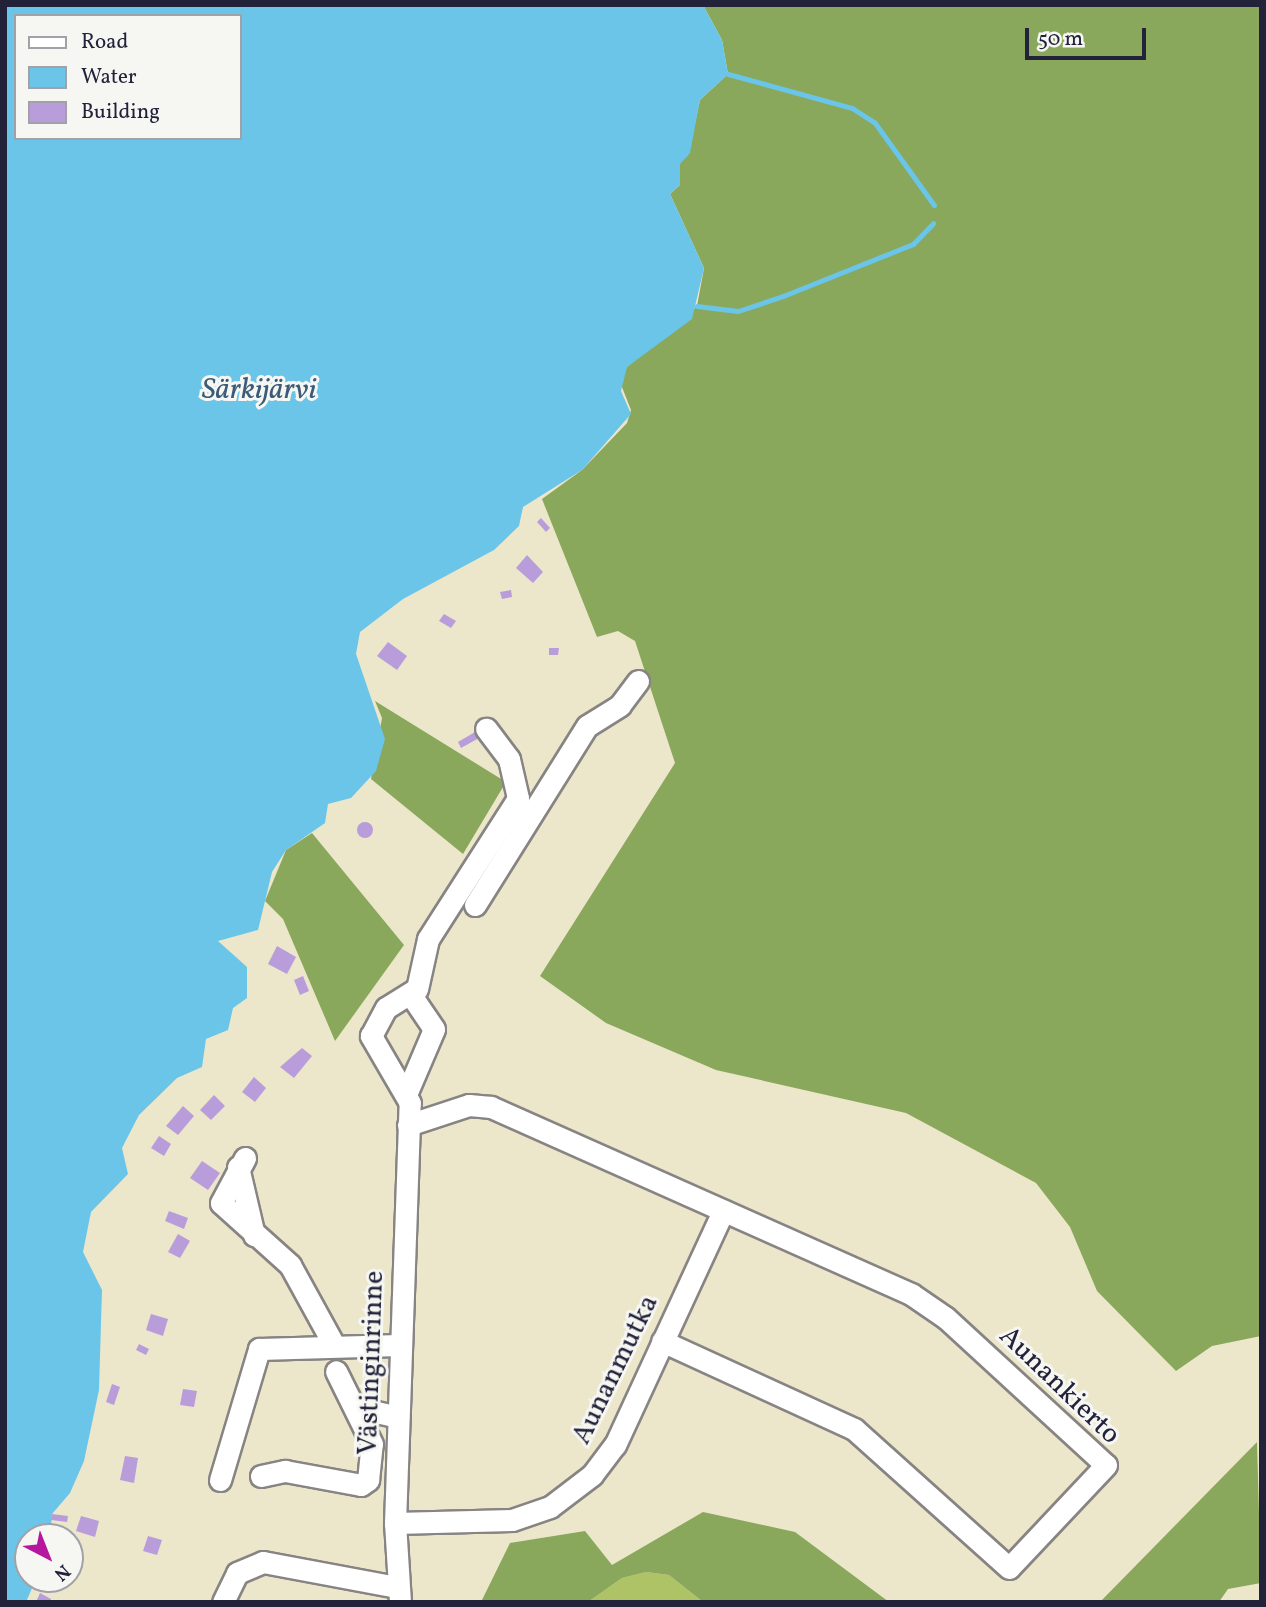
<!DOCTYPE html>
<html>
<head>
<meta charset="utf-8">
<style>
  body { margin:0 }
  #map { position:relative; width:1266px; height:1607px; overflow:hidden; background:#ece6cb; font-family:Vollkorn,serif }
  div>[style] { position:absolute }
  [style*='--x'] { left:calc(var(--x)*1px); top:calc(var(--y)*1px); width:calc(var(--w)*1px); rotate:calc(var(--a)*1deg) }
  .green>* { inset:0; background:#aec266 }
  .forest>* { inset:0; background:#8aa85b }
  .water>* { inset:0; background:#6ac5e8 }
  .stream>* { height:5px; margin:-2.5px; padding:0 2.5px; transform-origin:2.5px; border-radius:2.5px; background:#6ac5e8 }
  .building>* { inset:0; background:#b99ddb }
  .round { border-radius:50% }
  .roads { filter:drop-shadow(2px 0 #878483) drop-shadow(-2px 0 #878483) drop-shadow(0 2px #878483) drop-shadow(0 -2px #878483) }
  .minor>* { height:21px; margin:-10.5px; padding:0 10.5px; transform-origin:10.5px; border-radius:10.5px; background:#fff }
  span { translate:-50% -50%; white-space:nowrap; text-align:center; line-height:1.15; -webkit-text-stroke:6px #f6f6f2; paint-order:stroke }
  .street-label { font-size:28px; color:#22223b }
  .water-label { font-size:30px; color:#3b5b78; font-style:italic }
  .frame { position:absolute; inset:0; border:7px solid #22223b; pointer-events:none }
  .legend { position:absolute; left:14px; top:14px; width:228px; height:126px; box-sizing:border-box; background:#f6f6f2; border:2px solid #a1a1a9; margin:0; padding:9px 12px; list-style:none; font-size:21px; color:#22223b }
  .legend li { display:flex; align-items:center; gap:14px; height:35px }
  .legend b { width:35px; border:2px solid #a1a1a9 }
  .north { position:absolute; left:14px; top:1523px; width:70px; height:70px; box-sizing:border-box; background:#f6f6f2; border:2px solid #a1a1a9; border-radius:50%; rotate:138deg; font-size:19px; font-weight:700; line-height:28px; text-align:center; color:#22223b }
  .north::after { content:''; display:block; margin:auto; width:24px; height:32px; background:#b5179e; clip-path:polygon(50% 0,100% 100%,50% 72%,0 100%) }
  .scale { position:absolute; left:1025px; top:28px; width:121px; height:32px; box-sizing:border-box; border:4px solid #22223b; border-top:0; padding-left:9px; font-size:21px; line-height:24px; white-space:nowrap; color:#22223b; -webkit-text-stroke:5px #f6f6f2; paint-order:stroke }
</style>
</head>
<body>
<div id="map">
  <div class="green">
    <i style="clip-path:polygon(646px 1572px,669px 1575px,703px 1602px,588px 1602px,622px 1578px)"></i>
  </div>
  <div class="forest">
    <i style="clip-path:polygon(703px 5px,1261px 5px,1261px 1336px,1212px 1346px,1176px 1371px,1097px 1291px,1070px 1227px,1036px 1183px,906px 1113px,716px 1070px,606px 1023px,540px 976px,675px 763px,635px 641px,618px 631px,597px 637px,542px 499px,582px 470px,627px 423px,631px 410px,620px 382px,627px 367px,697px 306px,704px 268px,670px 194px,680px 185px,680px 163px,688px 155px,700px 100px,728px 74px,722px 40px)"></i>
    <i style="clip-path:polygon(375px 701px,506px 782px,463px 854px,371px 779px,382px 718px)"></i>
    <i style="clip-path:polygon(312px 833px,404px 945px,335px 1041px,283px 919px,265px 901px,286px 850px)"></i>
    <i style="clip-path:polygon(1257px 1442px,1261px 1583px,1228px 1589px,1219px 1602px,1100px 1602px)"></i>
    <i style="clip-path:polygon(703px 1512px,795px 1532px,889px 1602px,703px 1602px,669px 1575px,646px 1572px,622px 1578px,588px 1602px,481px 1602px,510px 1543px,585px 1531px,612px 1565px)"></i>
  </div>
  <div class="water">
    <i style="clip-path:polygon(evenodd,5px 5px,703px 5px,722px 40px,728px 74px,700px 100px,690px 153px,680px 164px,680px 185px,670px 194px,704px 268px,692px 319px,627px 367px,621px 391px,631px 414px,582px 470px,523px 507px,519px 526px,494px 550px,403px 599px,360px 632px,356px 654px,385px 739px,376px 771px,351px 798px,328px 804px,325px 823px,286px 850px,272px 872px,258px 930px,218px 941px,247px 967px,247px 998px,233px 1008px,228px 1030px,206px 1039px,202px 1067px,177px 1078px,139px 1115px,122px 1148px,128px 1174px,91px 1212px,83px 1252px,102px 1290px,99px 1390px,84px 1461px,70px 1493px,52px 1514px,50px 1537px,28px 1537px,28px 1579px,36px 1579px,26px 1602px,5px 1602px,5px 5px,16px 16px,240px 16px,240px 138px,16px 138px,16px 16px)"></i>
  </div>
  <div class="stream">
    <i style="--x:728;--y:74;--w:129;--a:15.3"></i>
    <i style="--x:852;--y:108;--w:27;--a:33"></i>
    <i style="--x:875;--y:123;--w:101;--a:54.3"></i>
    <i style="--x:697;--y:306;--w:41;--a:7"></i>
    <i style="--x:738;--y:311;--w:47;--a:-18.4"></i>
    <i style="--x:783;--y:296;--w:140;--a:-21.8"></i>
    <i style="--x:913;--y:244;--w:29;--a:-46"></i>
  </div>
  <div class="building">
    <i style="clip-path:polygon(541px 518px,550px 528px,546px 532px,537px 522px)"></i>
    <i style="clip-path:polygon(527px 555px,543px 572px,533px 583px,516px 568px)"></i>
    <i style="clip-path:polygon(511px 590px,512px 597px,502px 599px,500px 592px)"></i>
    <i style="clip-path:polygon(444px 614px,456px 621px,451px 628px,439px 621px)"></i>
    <i style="clip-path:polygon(388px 642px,407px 656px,397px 670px,377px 656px)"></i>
    <i style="clip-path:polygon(549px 648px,559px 648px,558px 655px,549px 655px)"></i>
    <i style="clip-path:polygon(475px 732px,479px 738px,461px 748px,458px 742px)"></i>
    <i class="round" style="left:357px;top:822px;width:16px;height:16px"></i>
    <i style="clip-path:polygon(277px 946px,296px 957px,287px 974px,268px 964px)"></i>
    <i style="clip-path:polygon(303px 976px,309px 991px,300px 995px,294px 980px)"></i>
    <i style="clip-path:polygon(302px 1048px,312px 1056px,294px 1078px,280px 1067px)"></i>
    <i style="clip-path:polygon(254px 1077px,266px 1088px,255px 1102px,242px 1092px)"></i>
    <i style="clip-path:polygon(214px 1095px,225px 1106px,211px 1120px,200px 1110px)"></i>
    <i style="clip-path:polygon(183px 1106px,194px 1116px,178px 1135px,166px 1126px)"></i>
    <i style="clip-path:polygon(159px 1136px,171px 1144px,164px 1156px,151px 1148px)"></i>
    <i style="clip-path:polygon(202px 1161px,220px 1173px,208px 1190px,190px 1178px)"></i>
    <i style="clip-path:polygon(169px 1211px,188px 1218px,184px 1229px,165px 1221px)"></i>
    <i style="clip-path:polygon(178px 1234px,190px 1241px,180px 1258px,168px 1252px)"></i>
    <i style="clip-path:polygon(151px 1314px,168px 1319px,163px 1336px,146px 1330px)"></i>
    <i style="clip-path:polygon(139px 1344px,149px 1349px,146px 1355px,136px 1350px)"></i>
    <i style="clip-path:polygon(112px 1384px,120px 1387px,114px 1405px,106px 1402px)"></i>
    <i style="clip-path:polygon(183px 1389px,197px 1391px,194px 1407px,180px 1405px)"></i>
    <i style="clip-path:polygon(125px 1456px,138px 1458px,134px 1483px,120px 1480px)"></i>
    <i style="clip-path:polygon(52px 1514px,68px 1516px,67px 1522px,51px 1520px)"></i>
    <i style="clip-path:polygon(81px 1516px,99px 1521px,95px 1537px,76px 1531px)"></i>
    <i style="clip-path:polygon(148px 1536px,162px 1540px,157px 1555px,143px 1551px)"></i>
    <i style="clip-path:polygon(40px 1593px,51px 1599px,50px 1602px,36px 1602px)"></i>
  </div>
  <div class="roads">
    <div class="minor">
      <i style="--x:475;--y:905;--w:211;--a:-58"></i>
      <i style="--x:587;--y:726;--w:39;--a:-32"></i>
      <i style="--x:620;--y:705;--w:30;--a:-53"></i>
      <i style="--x:408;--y:1090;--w:66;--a:-66.9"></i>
      <i style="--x:434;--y:1029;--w:41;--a:-124.1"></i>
      <i style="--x:408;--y:1125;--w:64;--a:-18.2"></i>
      <i style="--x:469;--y:1105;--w:22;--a:5"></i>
      <i style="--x:491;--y:1107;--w:460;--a:24"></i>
      <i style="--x:911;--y:1294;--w:42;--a:34.4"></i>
      <i style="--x:946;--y:1318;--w:217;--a:42.6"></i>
      <i style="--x:1106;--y:1465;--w:141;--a:133.3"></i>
      <i style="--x:1009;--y:1568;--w:208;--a:-138.1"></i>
      <i style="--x:854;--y:1429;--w:211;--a:-155.4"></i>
      <i style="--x:245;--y:1158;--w:51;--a:118.1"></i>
      <i style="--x:221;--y:1203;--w:93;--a:41.9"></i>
      <i style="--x:290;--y:1265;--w:91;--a:61.2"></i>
      <i style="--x:238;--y:1167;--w:70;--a:76.8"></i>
      <i style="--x:364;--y:1427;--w:18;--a:-63"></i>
      <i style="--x:372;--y:1411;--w:27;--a:13"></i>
      <i style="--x:261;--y:1476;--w:25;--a:-12"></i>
      <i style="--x:285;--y:1471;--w:77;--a:10.4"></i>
      <i style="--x:361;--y:1485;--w:9;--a:-36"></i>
      <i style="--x:368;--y:1480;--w:36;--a:-84"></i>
      <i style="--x:372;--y:1444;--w:81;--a:-116.3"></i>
      <i style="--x:220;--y:1480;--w:137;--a:-73.4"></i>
      <i style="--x:259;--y:1349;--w:140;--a:-1.6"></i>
      <i style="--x:395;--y:1523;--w:117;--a:-1.5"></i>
      <i style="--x:512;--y:1520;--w:40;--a:-18.9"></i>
      <i style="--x:550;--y:1507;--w:53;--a:-37.3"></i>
      <i style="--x:592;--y:1475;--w:38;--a:-53"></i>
      <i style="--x:615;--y:1445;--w:258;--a:-65.2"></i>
      <i style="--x:223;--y:1602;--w:32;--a:-64"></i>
      <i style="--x:237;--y:1573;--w:28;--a:-23"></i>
      <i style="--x:263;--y:1562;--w:136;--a:10.6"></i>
      <i style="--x:400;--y:1602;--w:79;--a:-93.6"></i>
      <i style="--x:395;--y:1523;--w:420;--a:-88"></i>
      <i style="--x:410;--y:1103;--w:78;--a:-120.2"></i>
      <i style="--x:371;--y:1036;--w:32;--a:-62"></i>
      <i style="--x:386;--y:1008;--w:36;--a:-32"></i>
      <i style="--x:417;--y:989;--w:51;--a:-77.6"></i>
      <i style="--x:428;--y:939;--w:167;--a:-57.4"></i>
      <i style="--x:518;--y:798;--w:40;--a:-103"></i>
      <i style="--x:509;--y:759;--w:38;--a:-127"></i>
    </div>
  </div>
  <div class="street-label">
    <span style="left:372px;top:1363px;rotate:-88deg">Västinginrinne</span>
    <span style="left:616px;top:1370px;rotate:-64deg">Aunanmutka</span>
    <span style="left:1059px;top:1386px;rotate:44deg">Aunankierto</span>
  </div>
  <div class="water-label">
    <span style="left:259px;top:390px">Särkijärvi</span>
  </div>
  <div class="frame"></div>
  <ul class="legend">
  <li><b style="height:9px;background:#fff"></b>Road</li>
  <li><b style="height:19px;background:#6ac5e8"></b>Water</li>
  <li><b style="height:19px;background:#b99ddb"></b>Building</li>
  </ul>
  <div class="north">N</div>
  <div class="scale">50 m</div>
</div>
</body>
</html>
